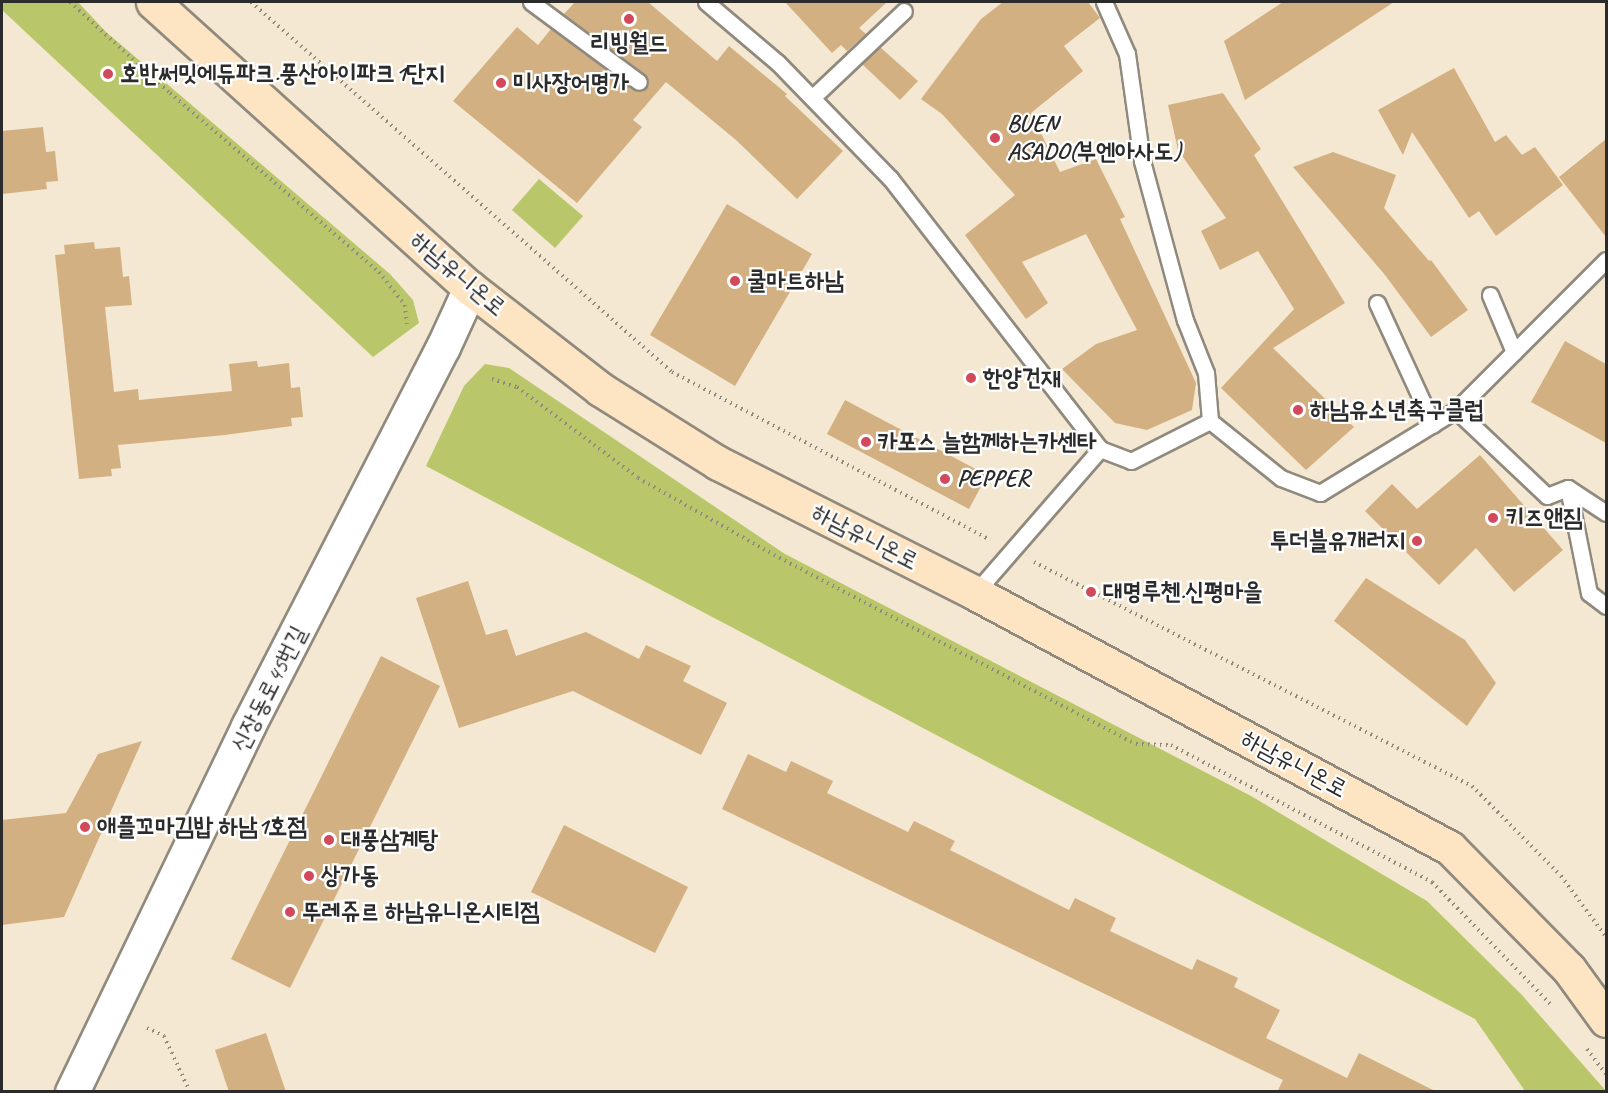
<!DOCTYPE html>
<html>
<head>
<meta charset="utf-8">
<style>
  body { margin:0 }
  #map { position:relative; width:1608px; height:1093px; overflow:hidden; background:#f5e8d2; font-family:Caveat,"Poor Story",sans-serif }
  div>[style] { position:absolute }
  [style*='--x'] { left:calc(var(--x)*1px); top:calc(var(--y)*1px); width:calc(var(--w)*1px); rotate:calc(var(--a)*1deg) }
  .green>* { inset:0; background:#b9c76a }
  .building>* { inset:0; background:#d2b082 }
  .path>* { height:4px; margin-top:-2px; transform-origin:0; background:repeating-linear-gradient(90deg,#908a7e 0 1.5px,transparent 0 6px) }
  .roads { filter:drop-shadow(2px 0 #908a7e) drop-shadow(-2px 0 #908a7e) drop-shadow(0 2px #908a7e) drop-shadow(0 -2px #908a7e) }
  .service>* { height:15px; margin:-7.5px; padding:0 7.5px; transform-origin:7.5px; border-radius:7.5px; background:#fff }
  .tertiary>* { height:33px; margin:-16.5px; padding:0 16.5px; transform-origin:16.5px; border-radius:16.5px; background:#fff }
  .secondary>* { height:33px; margin:-16.5px; padding:0 16.5px; transform-origin:16.5px; border-radius:16.5px; background:#fde5c4 }
  .dots>* { width:16px; height:16px; translate:-50% -50%; box-sizing:border-box; border:3px solid #fff; border-radius:50% }
  span { translate:-50% -50%; white-space:nowrap; text-align:center; line-height:1.15; -webkit-text-stroke:4.5px #fff; paint-order:stroke }
  .poi-label { font-size:24px; color:#2b2b2b; font-weight:700 }
  .left { translate:0 -50%; text-align:left }
  .right { translate:-100% -50%; text-align:right }
  .street-label { font-size:24px; color:#2b2b2b }
  .frame { position:absolute; inset:0; border:3px solid #2b2b2b; pointer-events:none }
</style>
</head>
<body>
<div id="map">
  <div class="green">
    <i style="clip-path:polygon(2px 2px,78px 2px,106px 32px,390px 274px,413px 300px,419px 323px,373px 357px,2px 10px)"></i>
    <i style="clip-path:polygon(539px 179px,583px 216px,555px 248px,512px 210px)"></i>
    <i style="clip-path:polygon(485px 364px,509px 368px,785px 554px,1251px 796px,1427px 901px,1521px 994px,1606px 1091px,1525px 1091px,1475px 1019px,426px 466px,464px 386px)"></i>
  </div>
  <div class="building">
    <i style="clip-path:polygon(575px 2px,648px 2px,717px 61px,729px 46px,787px 94px,785px 96px,843px 151px,797px 199px,736px 140px,666px 82px,633px 120px,642px 127px,577px 203px,453px 101px,517px 27px,538px 45px,551px 29px,633px 90px,638px 92px,646px 88px,649px 83px,645px 74px,564px 14px)"></i>
    <i style="clip-path:polygon(785px 2px,887px 2px,859px 28px,866px 34px,847px 51px,841px 45px,832px 53px)"></i>
    <i style="clip-path:polygon(1003px 2px,1088px 2px,1100px 18px,1064px 46px,1083px 71px,1031px 113px,1060px 172px,1096px 159px,1125px 217px,1120px 219px,1196px 383px,1192px 410px,1147px 430px,1115px 423px,1062px 369px,1096px 344px,1137px 330px,1086px 234px,1022px 262px,1048px 303px,1026px 319px,965px 235px,1015px 195px,942px 114px,921px 99px,981px 19px)"></i>
    <i style="clip-path:polygon(1283px 2px,1394px 2px,1245px 100px,1224px 41px)"></i>
    <i style="clip-path:polygon(880px 47px,918px 81px,900px 100px,862px 64px)"></i>
    <i style="clip-path:polygon(1454px 68px,1495px 142px,1506px 135px,1522px 155px,1535px 147px,1563px 185px,1496px 236px,1479px 211px,1469px 218px,1412px 132px,1403px 155px,1378px 110px)"></i>
    <i style="clip-path:polygon(1223px 93px,1261px 149px,1254px 155px,1345px 303px,1273px 348px,1354px 427px,1306px 470px,1221px 388px,1294px 309px,1258px 251px,1220px 270px,1201px 231px,1226px 218px,1178px 150px,1168px 105px)"></i>
    <i style="clip-path:polygon(43px 127px,46px 152px,55px 151px,58px 181px,46px 182px,47px 189px,2px 194px,2px 131px)"></i>
    <i style="clip-path:polygon(1606px 139px,1606px 237px,1559px 177px)"></i>
    <i style="clip-path:polygon(1333px 152px,1396px 175px,1384px 208px,1429px 261px,1431px 260px,1468px 310px,1431px 337px,1385px 275px,1293px 167px)"></i>
    <i style="clip-path:polygon(727px 204px,812px 254px,735px 386px,650px 335px)"></i>
    <i style="clip-path:polygon(94px 242px,95px 249px,120px 247px,123px 277px,129px 276px,132px 305px,105px 307px,114px 392px,138px 389px,139px 400px,232px 391px,229px 364px,257px 361px,258px 367px,289px 363px,291px 388px,300px 387px,303px 417px,291px 418px,292px 426px,225px 435px,118px 445px,121px 468px,111px 469px,112px 476px,79px 479px,55px 255px,65px 254px,64px 245px)"></i>
    <i style="clip-path:polygon(1565px 341px,1606px 364px,1606px 443px,1531px 402px)"></i>
    <i style="clip-path:polygon(845px 400px,987px 475px,969px 509px,827px 434px)"></i>
    <i style="clip-path:polygon(1480px 455px,1563px 550px,1514px 592px,1476px 548px,1439px 585px,1365px 511px,1392px 484px,1417px 509px)"></i>
    <i style="clip-path:polygon(1366px 578px,1465px 640px,1496px 683px,1467px 726px,1334px 621px)"></i>
    <i style="clip-path:polygon(468px 581px,486px 635px,507px 629px,516px 656px,586px 632px,639px 659px,646px 645px,691px 666px,683px 681px,727px 703px,701px 755px,573px 691px,459px 728px,416px 598px)"></i>
    <i style="clip-path:polygon(381px 656px,440px 686px,290px 988px,231px 959px)"></i>
    <i style="clip-path:polygon(142px 741px,64px 917px,2px 925px,2px 820px,66px 813px,98px 754px)"></i>
    <i style="clip-path:polygon(748px 754px,786px 772px,791px 761px,833px 781px,827px 793px,908px 832px,914px 821px,955px 841px,950px 850px,1069px 910px,1075px 898px,1116px 918px,1110px 931px,1192px 970px,1197px 959px,1238px 978px,1234px 987px,1280px 1010px,1266px 1038px,1347px 1078px,1359px 1053px,1437px 1092px,1277px 1092px,1283px 1080px,722px 809px)"></i>
    <i style="clip-path:polygon(564px 825px,688px 887px,655px 953px,531px 892px)"></i>
    <i style="clip-path:polygon(266px 1033px,286px 1092px,229px 1092px,215px 1050px)"></i>
  </div>
  <div class="path">
    <i style="--x:70;--y:2;--w:135;--a:42.3"></i>
    <i style="--x:170;--y:93;--w:275;--a:40.6"></i>
    <i style="--x:379;--y:272;--w:42;--a:51.8"></i>
    <i style="--x:405;--y:305;--w:19;--a:84"></i>
    <i style="--x:251;--y:2;--w:560;--a:41.31"></i>
    <i style="--x:672;--y:372;--w:360;--a:27.8"></i>
    <i style="--x:492;--y:379;--w:26;--a:18"></i>
    <i style="--x:517;--y:387;--w:151;--a:36.9"></i>
    <i style="--x:638;--y:478;--w:156;--a:29.5"></i>
    <i style="--x:774;--y:555;--w:408;--a:27.6"></i>
    <i style="--x:1136;--y:744;--w:35;--a:2"></i>
    <i style="--x:1171;--y:745;--w:295;--a:27.7"></i>
    <i style="--x:1432;--y:882;--w:173;--a:45.9"></i>
    <i style="--x:1034;--y:562;--w:492;--a:27.1"></i>
    <i style="--x:1472;--y:786;--w:127;--a:45.3"></i>
    <i style="--x:1561;--y:876;--w:76;--a:53.6"></i>
    <i style="--x:147;--y:1028;--w:19;--a:25"></i>
    <i style="--x:164;--y:1036;--w:62;--a:65.1"></i>
    <i style="--x:1587;--y:1049;--w:31;--a:53"></i>
  </div>
  <div class="roads">
    <div class="service">
      <i style="--x:531;--y:2;--w:134;--a:36.5"></i>
      <i style="--x:706;--y:2;--w:94;--a:40.3"></i>
      <i style="--x:778;--y:63;--w:161;--a:45.8"></i>
      <i style="--x:890;--y:178;--w:343;--a:52.2"></i>
      <i style="--x:1100;--y:449;--w:33;--a:21"></i>
      <i style="--x:1131;--y:461;--w:89;--a:-26.9"></i>
      <i style="--x:1210;--y:421;--w:91;--a:38.8"></i>
      <i style="--x:1281;--y:478;--w:42;--a:21"></i>
      <i style="--x:1320;--y:493;--w:159;--a:-31.4"></i>
      <i style="--x:1456;--y:410;--w:212;--a:-45"></i>
      <i style="--x:1104;--y:2;--w:57;--a:66.1"></i>
      <i style="--x:1127;--y:54;--w:108;--a:82"></i>
      <i style="--x:1142;--y:161;--w:165;--a:74.9"></i>
      <i style="--x:1185;--y:320;--w:57;--a:68.4"></i>
      <i style="--x:1206;--y:373;--w:48;--a:85.2"></i>
      <i style="--x:813;--y:97;--w:125;--a:-43.4"></i>
      <i style="--x:1490;--y:295;--w:62;--a:67.2"></i>
      <i style="--x:1377;--y:303;--w:134;--a:65.3"></i>
      <i style="--x:1456;--y:410;--w:125;--a:43.4"></i>
      <i style="--x:1547;--y:496;--w:22;--a:-21"></i>
      <i style="--x:1568;--y:488;--w:45;--a:33.3"></i>
      <i style="--x:1568;--y:488;--w:107;--a:78.7"></i>
      <i style="--x:1589;--y:593;--w:21;--a:37"></i>
      <i style="--x:975;--y:593;--w:191;--a:-49"></i>
    </div>
    <div class="tertiary">
      <i style="--x:72;--y:1092;--w:406;--a:-64.3"></i>
      <i style="--x:248;--y:726;--w:426;--a:-62.8"></i>
      <i style="--x:443;--y:347;--w:65;--a:-65.4"></i>
    </div>
    <div class="secondary">
      <i style="--x:153;--y:2;--w:427;--a:42.1"></i>
      <i style="--x:470;--y:288;--w:165;--a:37.8"></i>
      <i style="--x:600;--y:389;--w:139;--a:32.1"></i>
      <i style="--x:718;--y:463;--w:288;--a:26.8"></i>
      <i style="--x:975;--y:593;--w:539;--a:28.23"></i>
      <i style="--x:1450;--y:848;--w:170;--a:45.5"></i>
      <i style="--x:1569;--y:969;--w:63;--a:54"></i>
    </div>
  </div>
  <div class="dots">
    <i style="left:629px;top:19px;background:#d1495b"></i>
    <i style="left:108px;top:74px;background:#d1495b"></i>
    <i style="left:501px;top:83px;background:#d1495b"></i>
    <i style="left:995px;top:138px;background:#d1495b"></i>
    <i style="left:735px;top:281px;background:#d1495b"></i>
    <i style="left:971px;top:378px;background:#d1495b"></i>
    <i style="left:1298px;top:410px;background:#d1495b"></i>
    <i style="left:866px;top:442px;background:#d1495b"></i>
    <i style="left:945px;top:479px;background:#d1495b"></i>
    <i style="left:1493px;top:518px;background:#d1495b"></i>
    <i style="left:1417px;top:541px;background:#d1495b"></i>
    <i style="left:1091px;top:592px;background:#d1495b"></i>
    <i style="left:85px;top:827px;background:#d1495b"></i>
    <i style="left:329px;top:840px;background:#d1495b"></i>
    <i style="left:309px;top:876px;background:#d1495b"></i>
    <i style="left:290px;top:912px;background:#d1495b"></i>
  </div>
  <div class="poi-label">
    <span style="left:629px;top:43px">리빙월드</span>
    <span class="left" style="left:120px;top:74px">호반써밋에듀파크.풍산아이파크1단지</span>
    <span class="left" style="left:513px;top:83px">미사장어명가</span>
    <span class="left" style="left:1007px;top:138px">BUEN<br>ASADO(부엔아사도)</span>
    <span class="left" style="left:747px;top:281px">쿨마트하남</span>
    <span class="left" style="left:983px;top:378px">한양건재</span>
    <span class="left" style="left:1310px;top:410px">하남유소년축구클럽</span>
    <span class="left" style="left:878px;top:442px">카포스 늘함께하는카센타</span>
    <span class="left" style="left:957px;top:479px">PEPPER</span>
    <span class="left" style="left:1505px;top:518px">키즈앤짐</span>
    <span class="right" style="left:1405px;top:541px">투더블유개러지</span>
    <span class="left" style="left:1103px;top:592px">대명루첸.신평마을</span>
    <span class="left" style="left:97px;top:827px">애플꼬마김밥 하남1호점</span>
    <span class="left" style="left:341px;top:840px">대풍삼계탕</span>
    <span class="left" style="left:321px;top:876px">상가동</span>
    <span class="left" style="left:302px;top:912px">뚜레쥬르 하남유니온시티점</span>
  </div>
  <div class="street-label">
    <span style="left:458px;top:274px;rotate:40deg">하남유니온로</span>
    <span style="left:865px;top:537px;rotate:27deg">하남유니온로</span>
    <span style="left:269px;top:689px;rotate:-63deg">신장동로45번길</span>
    <span style="left:1294px;top:764px;rotate:28deg">하남유니온로</span>
  </div>
  <div class="frame"></div>
</div>
</body>
</html>
